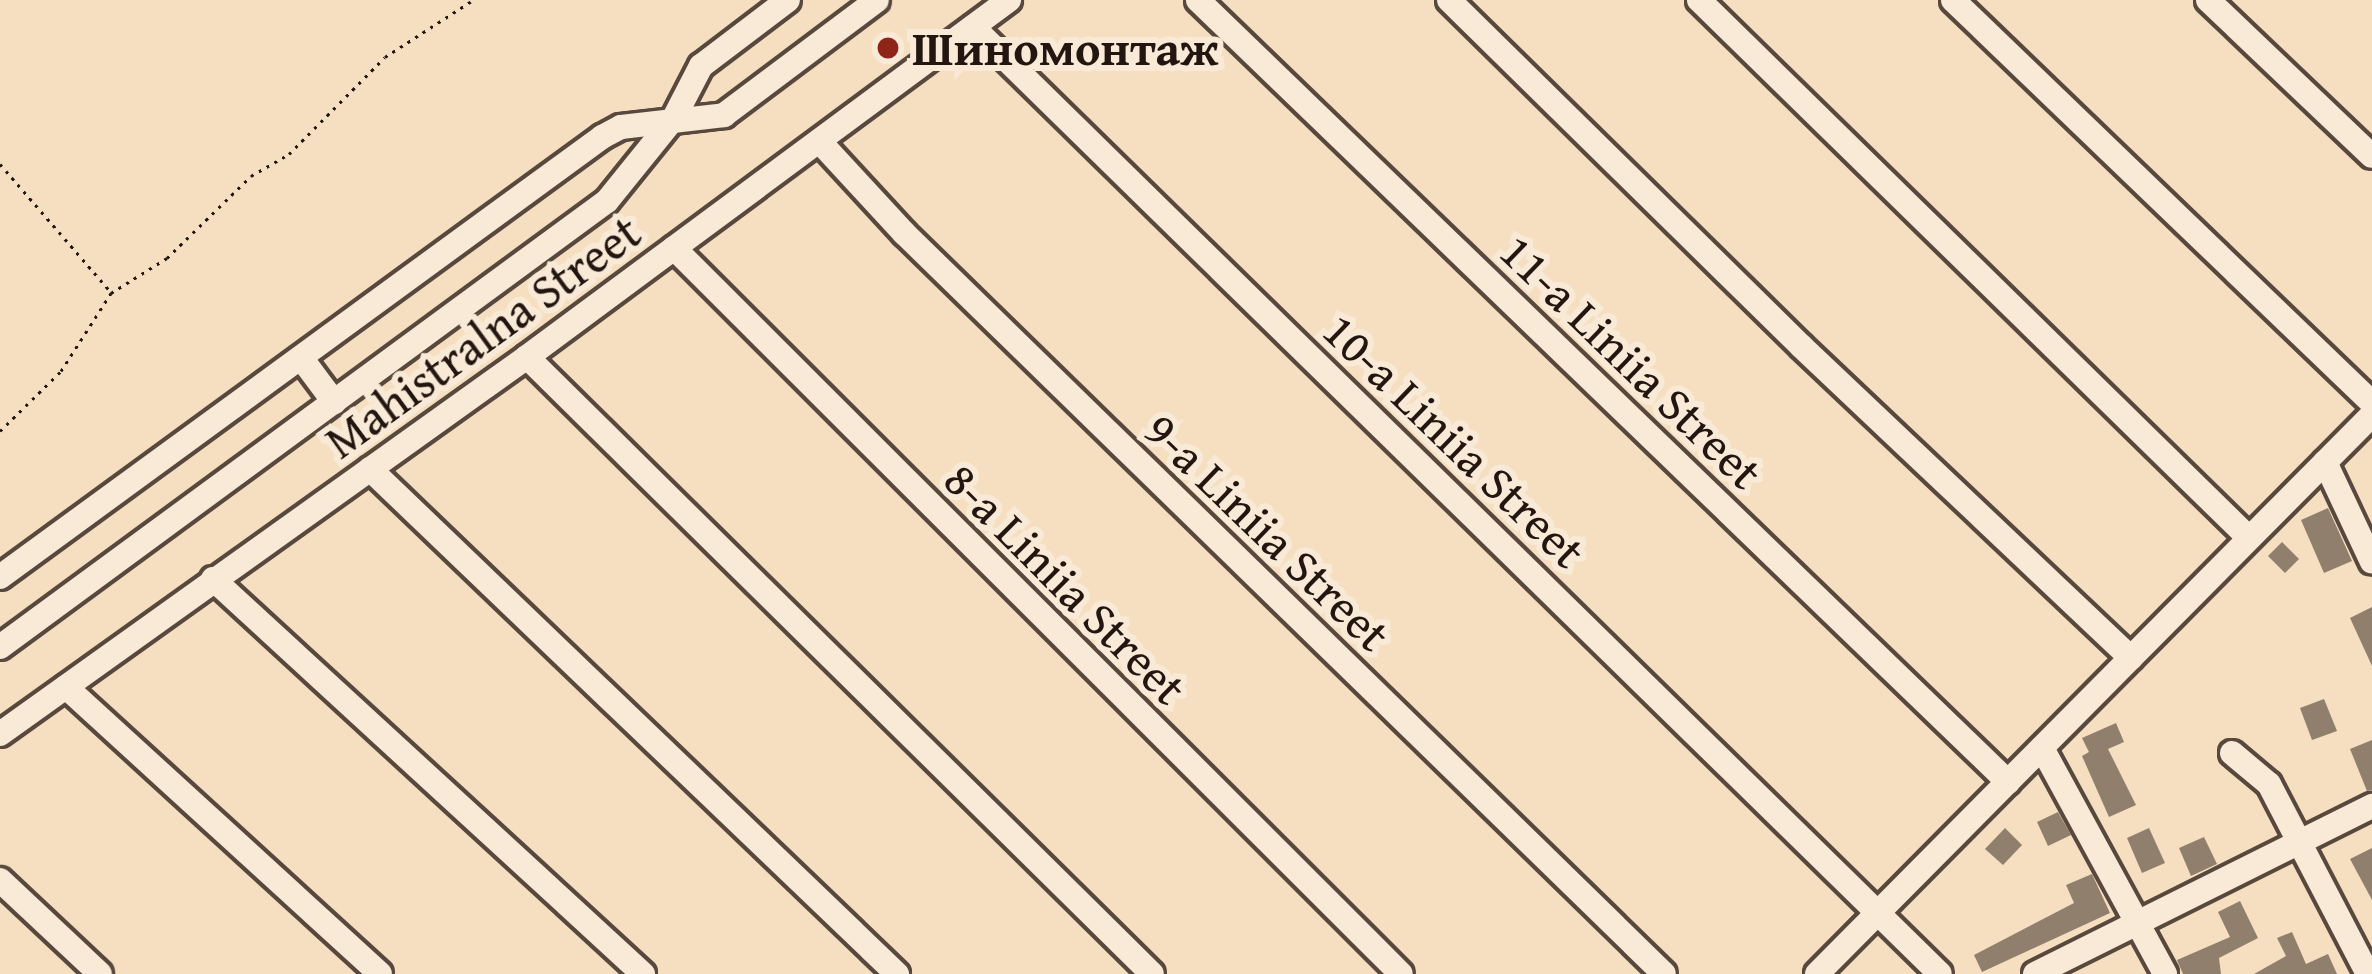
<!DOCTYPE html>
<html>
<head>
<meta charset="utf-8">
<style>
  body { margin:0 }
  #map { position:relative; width:2372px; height:974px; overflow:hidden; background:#f5dfc0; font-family:"Gentium Book Plus",serif }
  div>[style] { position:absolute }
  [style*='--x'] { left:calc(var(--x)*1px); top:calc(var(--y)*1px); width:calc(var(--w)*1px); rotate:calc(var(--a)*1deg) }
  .building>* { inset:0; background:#907f6c }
  .path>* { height:3px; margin-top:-1.5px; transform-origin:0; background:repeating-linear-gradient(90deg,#231611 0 3px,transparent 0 9px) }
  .roads { filter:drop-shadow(3px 0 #58483d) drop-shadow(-3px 0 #58483d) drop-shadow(0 3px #58483d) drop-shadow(0 -3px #58483d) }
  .minor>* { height:24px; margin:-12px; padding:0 12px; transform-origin:12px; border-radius:12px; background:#f8ead6 }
  .dots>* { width:33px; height:33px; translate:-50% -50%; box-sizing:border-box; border:6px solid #f8ead6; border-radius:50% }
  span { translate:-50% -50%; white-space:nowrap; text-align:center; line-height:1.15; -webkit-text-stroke:12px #f8ead6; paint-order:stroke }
  .poi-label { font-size:48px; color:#231611; font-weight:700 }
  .left { translate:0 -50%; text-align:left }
  .street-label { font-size:48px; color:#231611 }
</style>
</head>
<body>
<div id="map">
  <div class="building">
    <i style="clip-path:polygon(2328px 508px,2352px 561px,2324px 573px,2301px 520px)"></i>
    <i style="clip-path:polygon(2282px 542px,2299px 559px,2285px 573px,2268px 556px)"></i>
    <i style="clip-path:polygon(2372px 607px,2372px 666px,2350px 618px)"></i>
    <i style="clip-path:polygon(2324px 699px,2337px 731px,2312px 740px,2300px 708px)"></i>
    <i style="clip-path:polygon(2116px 723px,2124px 742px,2108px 749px,2136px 805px,2109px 817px,2082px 756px,2089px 752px,2082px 738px)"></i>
    <i style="clip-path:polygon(2372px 740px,2372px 790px,2367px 791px,2350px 749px)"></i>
    <i style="clip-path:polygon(2058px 812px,2071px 835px,2048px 846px,2037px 822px)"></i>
    <i style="clip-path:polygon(2005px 828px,2022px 845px,2003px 865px,1985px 849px)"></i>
    <i style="clip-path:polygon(2149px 828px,2165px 863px,2142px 873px,2127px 838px)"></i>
    <i style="clip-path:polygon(2204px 837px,2217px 864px,2191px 876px,2179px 848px)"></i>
    <i style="clip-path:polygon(2372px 848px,2372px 900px,2350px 859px)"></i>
    <i style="clip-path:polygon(2092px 874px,2110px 913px,1982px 972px,1974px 955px,2074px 903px,2066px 885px)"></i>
    <i style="clip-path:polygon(2240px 901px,2258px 938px,2219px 958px,2221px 974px,2183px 974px,2177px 960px,2230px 937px,2218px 912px)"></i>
    <i style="clip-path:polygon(2292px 932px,2306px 964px,2328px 954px,2337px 974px,2254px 974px,2286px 956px,2277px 938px)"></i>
  </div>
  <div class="path">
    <i style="--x:0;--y:164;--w:167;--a:49.1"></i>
    <i style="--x:0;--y:431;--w:86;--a:-44.5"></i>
    <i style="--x:61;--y:371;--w:93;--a:-57.3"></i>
    <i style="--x:111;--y:293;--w:66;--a:-32"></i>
    <i style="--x:167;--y:258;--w:117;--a:-44.3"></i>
    <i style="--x:251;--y:176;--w:44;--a:-30.1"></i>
    <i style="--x:289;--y:154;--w:136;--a:-45.3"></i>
    <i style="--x:385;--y:57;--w:105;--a:-32.9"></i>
  </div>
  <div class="roads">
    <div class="minor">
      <i style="--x:1198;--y:0;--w:1126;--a:43.99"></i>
      <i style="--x:1449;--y:0;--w:494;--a:44.5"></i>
      <i style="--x:1801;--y:346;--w:454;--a:43.4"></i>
      <i style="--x:1699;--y:0;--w:769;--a:44.37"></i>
      <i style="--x:1953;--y:0;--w:581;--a:43.88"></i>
      <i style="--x:2208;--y:0;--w:226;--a:43.6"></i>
      <i style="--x:973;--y:27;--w:1353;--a:44.4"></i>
      <i style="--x:820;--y:142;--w:124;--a:47.3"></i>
      <i style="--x:904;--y:233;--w:1061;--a:44.27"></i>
      <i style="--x:674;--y:248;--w:1027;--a:44.96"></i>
      <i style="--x:527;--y:357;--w:878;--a:44.63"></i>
      <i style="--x:302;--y:359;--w:54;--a:53.3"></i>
      <i style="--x:2325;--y:462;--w:110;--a:64.8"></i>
      <i style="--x:370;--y:469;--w:730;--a:43.78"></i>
      <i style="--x:0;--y:577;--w:746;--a:-36.16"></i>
      <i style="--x:602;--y:137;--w:21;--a:-28"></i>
      <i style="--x:621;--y:127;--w:104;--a:-6.6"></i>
      <i style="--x:724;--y:115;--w:191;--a:-36.9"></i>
      <i style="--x:213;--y:579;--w:584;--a:42.57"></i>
      <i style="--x:0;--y:647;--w:753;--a:-36.31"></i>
      <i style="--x:607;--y:201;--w:107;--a:-51.1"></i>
      <i style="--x:674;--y:118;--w:59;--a:-62.6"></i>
      <i style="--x:701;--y:66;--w:109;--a:-37.2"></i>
      <i style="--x:66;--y:687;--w:425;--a:42.4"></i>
      <i style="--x:0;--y:734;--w:648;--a:-35.58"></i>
      <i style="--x:527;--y:357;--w:600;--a:-36.53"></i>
      <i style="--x:2042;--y:748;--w:257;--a:61.4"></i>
      <i style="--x:2232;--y:753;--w:48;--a:40"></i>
      <i style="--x:2269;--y:784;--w:214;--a:62.5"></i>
      <i style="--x:0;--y:880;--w:137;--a:43.2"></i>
      <i style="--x:1817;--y:974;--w:788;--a:-45.21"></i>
      <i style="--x:2035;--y:974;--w:377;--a:-26.5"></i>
    </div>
  </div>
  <div class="dots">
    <i style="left:888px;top:48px;background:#8f2418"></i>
  </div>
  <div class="poi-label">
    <span class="left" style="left:912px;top:48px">Шиномонтаж</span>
  </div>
  <div class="street-label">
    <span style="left:482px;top:336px;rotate:-36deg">Mahistralna Street</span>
    <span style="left:1632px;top:361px;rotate:44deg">11-a Liniia Street</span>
    <span style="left:1455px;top:440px;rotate:44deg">10-a Liniia Street</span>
    <span style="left:1268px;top:531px;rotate:44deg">9-a Liniia Street</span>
    <span style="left:1066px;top:583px;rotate:45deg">8-a Liniia Street</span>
  </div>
</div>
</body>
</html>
